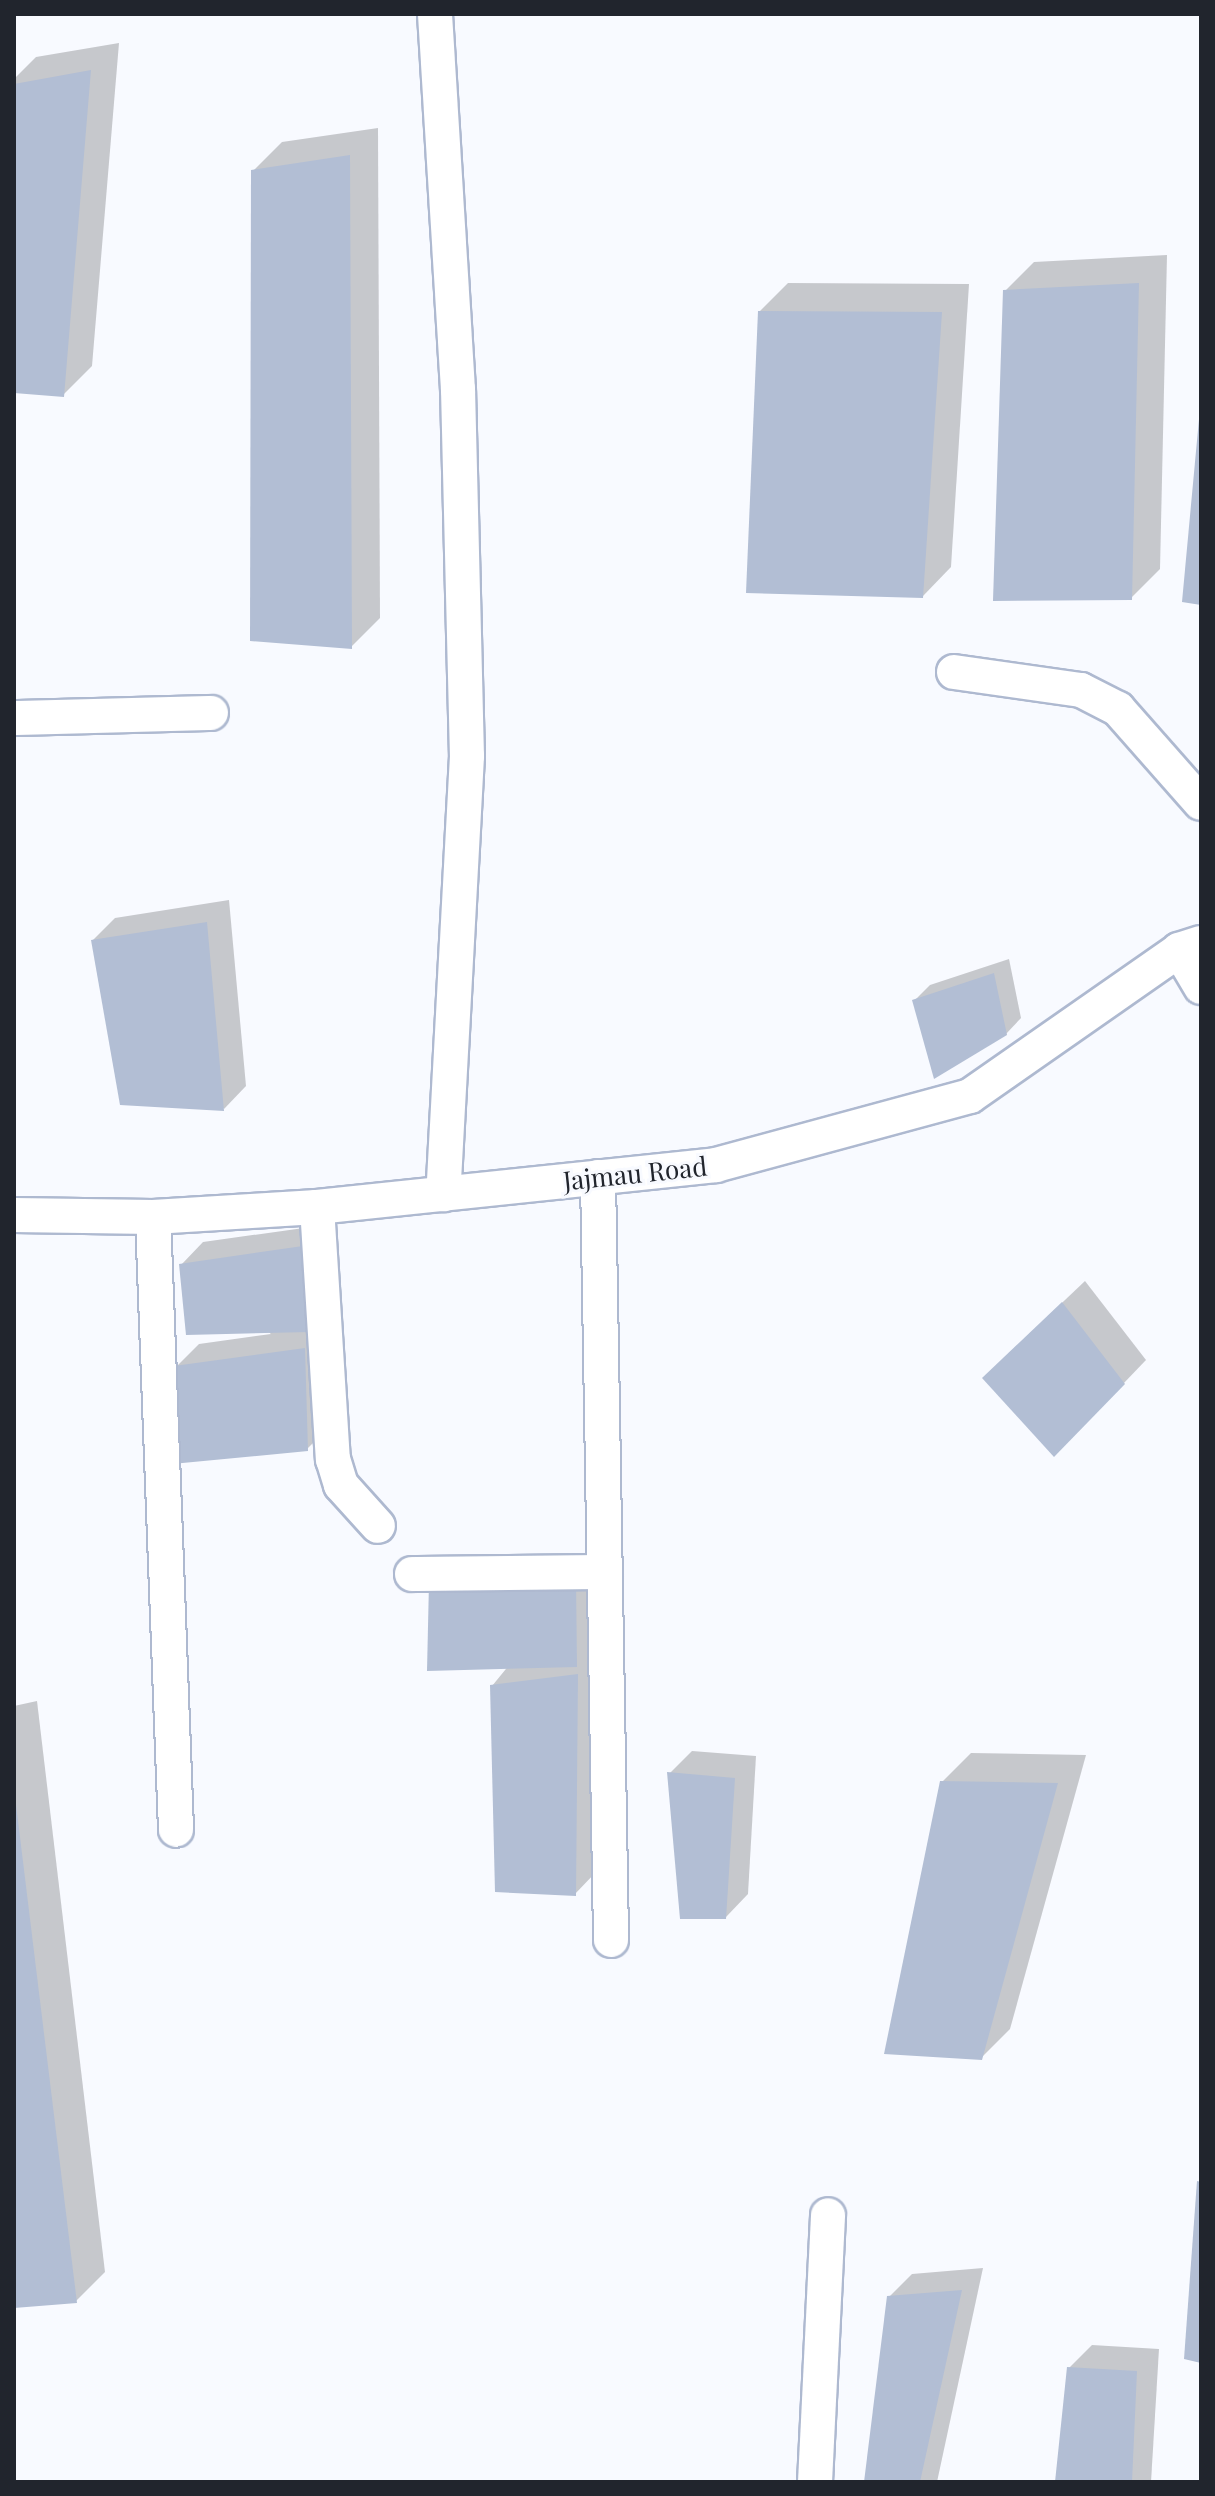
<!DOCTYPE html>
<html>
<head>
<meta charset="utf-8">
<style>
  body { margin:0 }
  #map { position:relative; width:1215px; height:2496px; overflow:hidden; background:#f8faff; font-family:"Playfair Display",serif }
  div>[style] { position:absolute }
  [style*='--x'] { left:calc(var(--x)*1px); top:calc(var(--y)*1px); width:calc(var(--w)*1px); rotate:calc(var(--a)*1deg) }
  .shadow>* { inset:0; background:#0003 }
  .building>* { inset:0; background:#b2bed4 }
  .roads { filter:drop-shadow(2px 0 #aeb9d0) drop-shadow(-2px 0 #aeb9d0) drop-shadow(0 2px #aeb9d0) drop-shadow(0 -2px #aeb9d0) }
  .minor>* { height:34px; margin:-17px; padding:0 17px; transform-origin:17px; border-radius:17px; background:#fff }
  span { translate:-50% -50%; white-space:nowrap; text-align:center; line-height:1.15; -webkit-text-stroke:6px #f8faff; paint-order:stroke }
  .street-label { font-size:26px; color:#21252d }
  .frame { position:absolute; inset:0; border:16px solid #21252d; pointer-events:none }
</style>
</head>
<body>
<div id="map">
  <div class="shadow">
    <i style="clip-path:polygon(119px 43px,92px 366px,63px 395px,14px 391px,14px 79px,36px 57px)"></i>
    <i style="clip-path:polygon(378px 128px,380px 618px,351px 647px,253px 171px,282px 142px)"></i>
    <i style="clip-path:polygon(1167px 255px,1160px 569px,1131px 598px,1005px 291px,1034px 262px)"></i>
    <i style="clip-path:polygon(788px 283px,969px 284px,951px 567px,923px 596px,760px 311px)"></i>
    <i style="clip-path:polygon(229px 900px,246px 1086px,224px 1109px,93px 940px,115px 918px)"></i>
    <i style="clip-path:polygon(1009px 959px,1021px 1018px,1006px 1034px,914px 1001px,930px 985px)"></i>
    <i style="clip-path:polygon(332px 1224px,330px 1426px,307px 1449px,176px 1367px,199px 1344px,271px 1334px,181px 1265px,203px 1242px)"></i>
    <i style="clip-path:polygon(1085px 1281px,1146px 1360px,1077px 1432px,1007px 1355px)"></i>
    <i style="clip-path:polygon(598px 1557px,599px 1642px,587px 1654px,600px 1652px,597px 1871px,575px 1894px,492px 1686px)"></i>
    <i style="clip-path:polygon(37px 1701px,105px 2272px,76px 2301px,14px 2306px,14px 1706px)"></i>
    <i style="clip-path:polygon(692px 1751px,756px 1756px,748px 1894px,726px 1917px,670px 1773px)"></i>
    <i style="clip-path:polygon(971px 1753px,1086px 1755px,1010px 2029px,981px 2058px,942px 1782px)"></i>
    <i style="clip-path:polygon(983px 2268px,937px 2482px,866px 2482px,889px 2297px,912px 2274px)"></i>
    <i style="clip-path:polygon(1092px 2345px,1159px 2349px,1151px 2482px,1057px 2482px,1069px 2368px)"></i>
  </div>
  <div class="building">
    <i style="clip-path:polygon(91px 70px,64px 397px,14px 393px,14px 84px)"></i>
    <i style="clip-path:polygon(350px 155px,352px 649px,250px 641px,251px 170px)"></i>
    <i style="clip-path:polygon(1139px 283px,1132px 600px,993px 601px,1003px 290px)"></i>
    <i style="clip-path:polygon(758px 311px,942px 312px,923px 598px,746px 593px)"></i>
    <i style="clip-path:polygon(1199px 419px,1201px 419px,1201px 605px,1182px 602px)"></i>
    <i style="clip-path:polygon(207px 922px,224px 1111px,120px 1105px,91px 940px)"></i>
    <i style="clip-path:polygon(994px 973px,1007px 1035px,934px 1079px,912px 1000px)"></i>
    <i style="clip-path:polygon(310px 1245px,310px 1332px,186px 1335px,179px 1264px)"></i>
    <i style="clip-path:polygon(1062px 1302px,1125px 1384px,1054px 1457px,982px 1378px)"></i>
    <i style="clip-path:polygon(305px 1348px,308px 1451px,172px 1464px,174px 1366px)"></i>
    <i style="clip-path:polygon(576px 1579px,577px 1667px,427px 1671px,429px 1582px)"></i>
    <i style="clip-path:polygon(578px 1674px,576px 1896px,495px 1892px,490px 1685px)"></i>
    <i style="clip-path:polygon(667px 1772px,735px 1778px,726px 1919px,680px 1919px)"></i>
    <i style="clip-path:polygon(940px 1781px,1058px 1783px,982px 2060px,884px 2054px)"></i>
    <i style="clip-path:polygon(14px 1788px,77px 2303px,14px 2308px)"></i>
    <i style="clip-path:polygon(1197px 2181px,1201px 2182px,1201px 2363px,1184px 2359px)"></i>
    <i style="clip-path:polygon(962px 2290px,920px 2482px,864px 2482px,887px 2296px)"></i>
    <i style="clip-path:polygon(1067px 2367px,1137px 2371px,1132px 2482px,1055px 2482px)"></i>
  </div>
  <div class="roads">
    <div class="minor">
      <i style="--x:435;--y:14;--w:376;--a:86.5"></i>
      <i style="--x:458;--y:389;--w:367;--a:88.6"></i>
      <i style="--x:467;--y:756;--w:439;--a:93.1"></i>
      <i style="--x:954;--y:672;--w:128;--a:8.1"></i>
      <i style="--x:1081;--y:690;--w:42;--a:27.2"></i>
      <i style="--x:1118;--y:709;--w:125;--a:48.6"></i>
      <i style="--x:14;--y:718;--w:197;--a:-1.5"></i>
      <i style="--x:1179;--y:950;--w:43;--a:59.3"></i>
      <i style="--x:598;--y:1177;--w:763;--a:89.02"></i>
      <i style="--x:317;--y:1207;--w:253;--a:86.4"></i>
      <i style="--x:333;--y:1459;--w:27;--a:73"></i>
      <i style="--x:341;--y:1485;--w:55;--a:47.9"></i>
      <i style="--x:14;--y:1215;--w:139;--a:0.8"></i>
      <i style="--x:153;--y:1217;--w:164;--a:-3.5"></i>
      <i style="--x:317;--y:1207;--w:401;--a:-6"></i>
      <i style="--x:716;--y:1165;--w:263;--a:-15.2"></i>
      <i style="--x:970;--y:1096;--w:255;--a:-34.9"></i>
      <i style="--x:1179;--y:950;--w:23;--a:-18"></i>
      <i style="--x:153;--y:1217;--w:613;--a:87.85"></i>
      <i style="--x:412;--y:1574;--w:193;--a:-0.6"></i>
      <i style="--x:815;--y:2482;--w:267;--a:-87.2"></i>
    </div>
  </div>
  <div class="street-label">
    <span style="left:635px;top:1173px;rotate:-6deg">Jajmau Road</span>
  </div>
  <div class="frame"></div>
</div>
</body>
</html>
